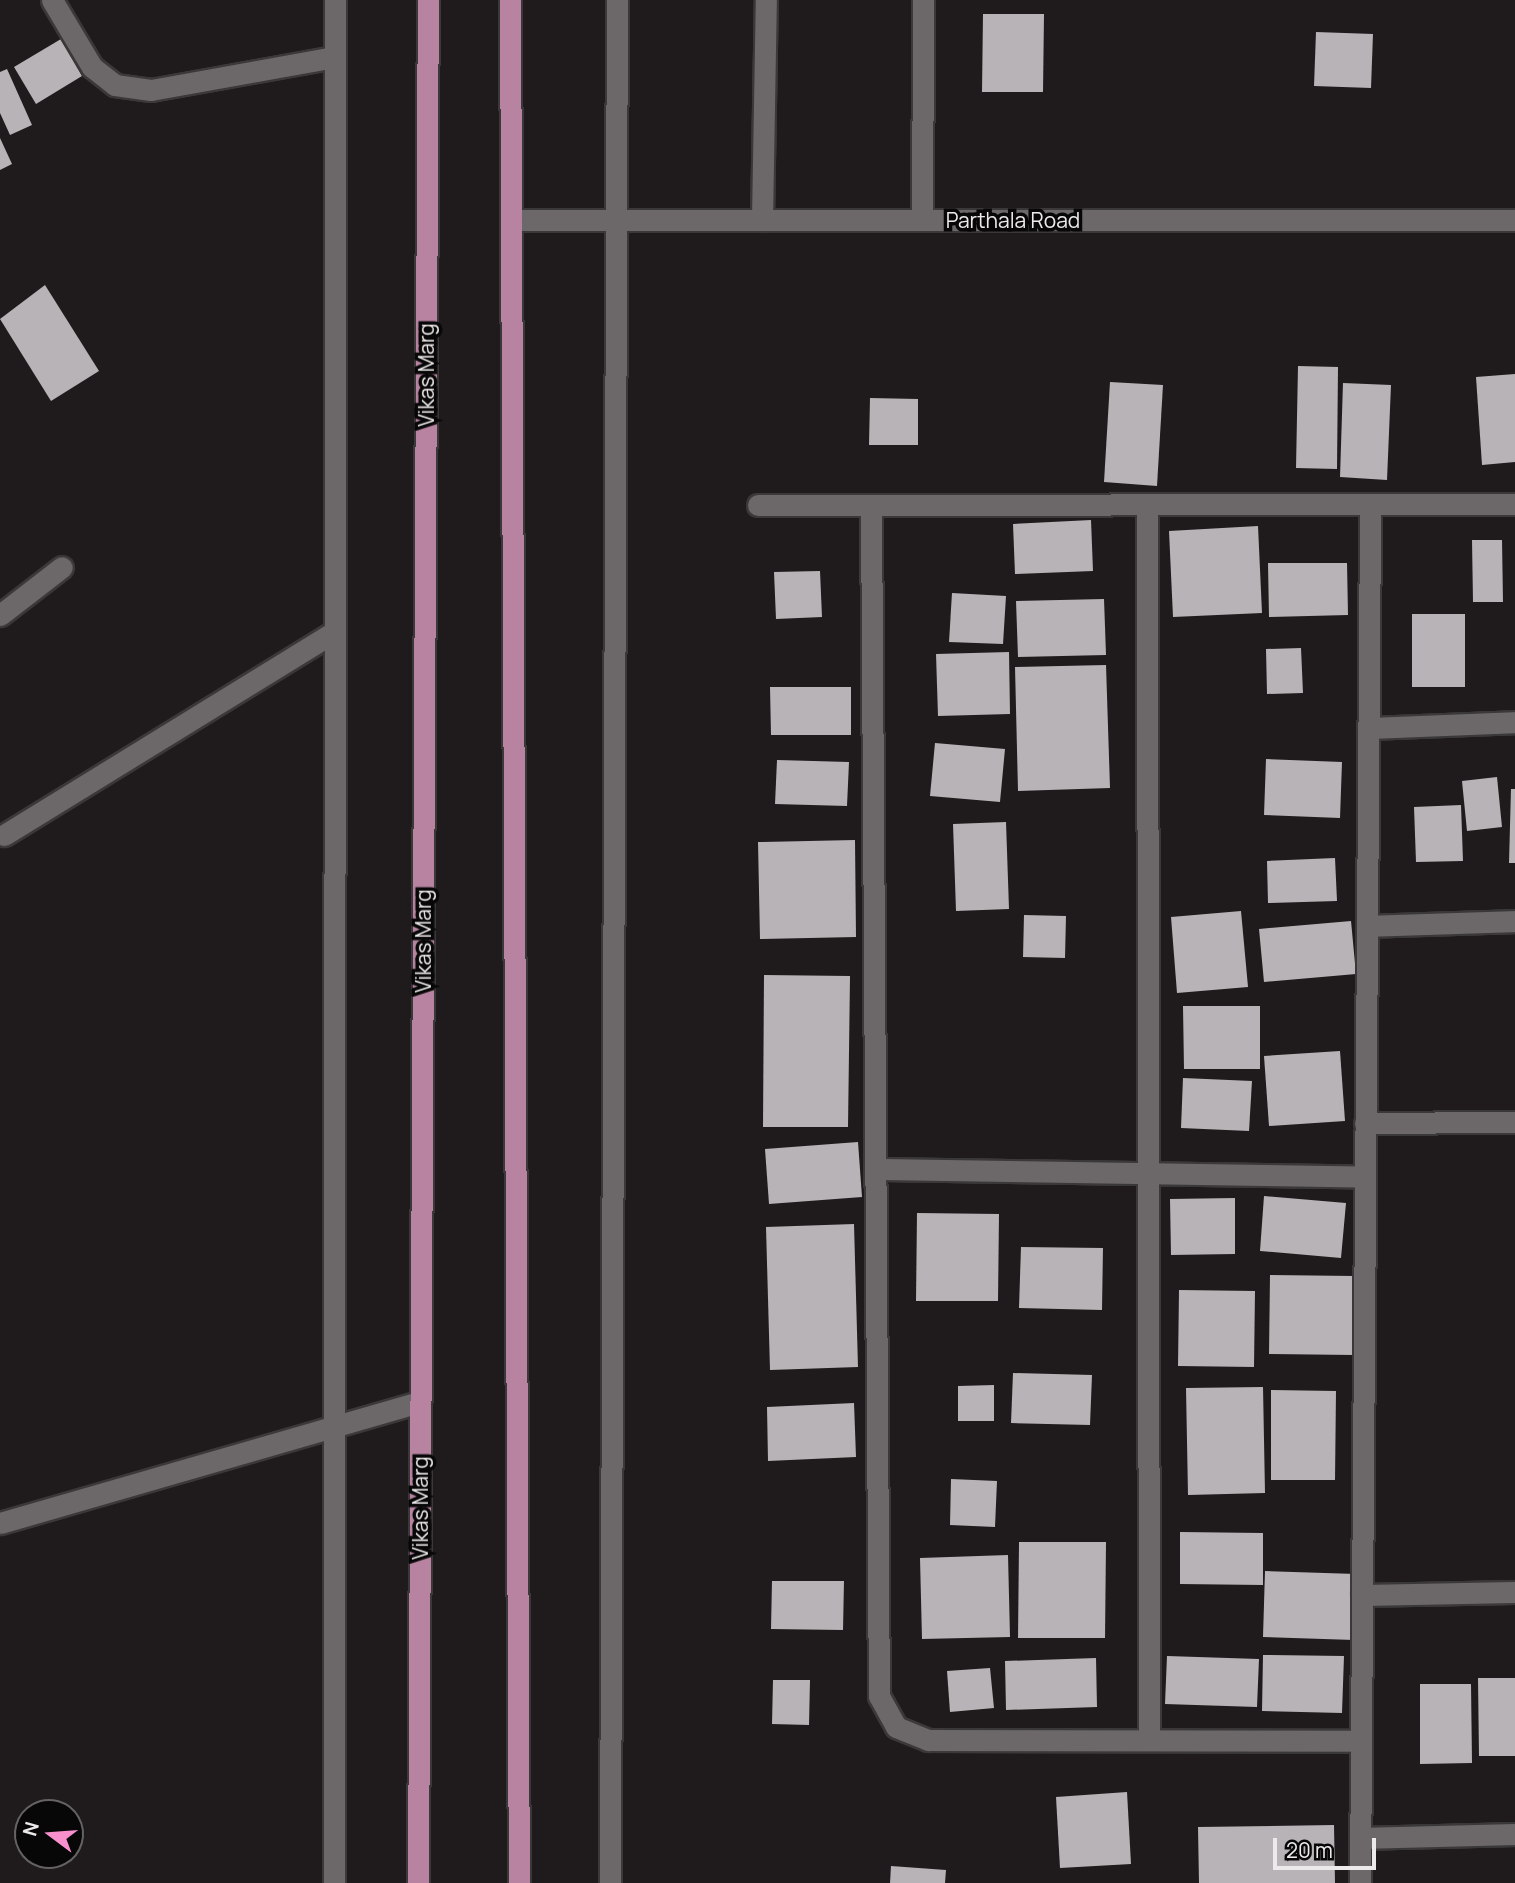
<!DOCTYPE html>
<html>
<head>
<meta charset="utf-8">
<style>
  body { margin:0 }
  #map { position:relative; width:1515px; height:1883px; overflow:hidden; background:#1f1b1d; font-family:Manrope,sans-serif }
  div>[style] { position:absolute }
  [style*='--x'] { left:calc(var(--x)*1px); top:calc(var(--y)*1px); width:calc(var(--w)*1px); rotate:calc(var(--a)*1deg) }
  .building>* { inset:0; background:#b8b3b6 }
  .roads { filter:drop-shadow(2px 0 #3b3839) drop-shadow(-2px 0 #3b3839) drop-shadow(0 2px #3b3839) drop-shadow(0 -2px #3b3839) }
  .minor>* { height:21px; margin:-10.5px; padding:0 10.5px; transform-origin:10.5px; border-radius:10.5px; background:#6c686a }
  .major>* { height:21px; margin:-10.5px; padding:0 10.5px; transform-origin:10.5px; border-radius:10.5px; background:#b783a1 }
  span { translate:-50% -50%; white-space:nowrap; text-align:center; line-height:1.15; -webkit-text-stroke:7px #080707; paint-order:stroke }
  .street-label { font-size:21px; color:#edeaeb }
  .north { position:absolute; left:14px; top:1799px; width:70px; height:70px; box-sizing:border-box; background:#080707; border:2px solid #646262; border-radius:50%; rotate:286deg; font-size:19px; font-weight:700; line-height:28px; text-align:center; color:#edeaeb }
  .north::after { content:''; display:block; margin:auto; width:24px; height:32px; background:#f790cd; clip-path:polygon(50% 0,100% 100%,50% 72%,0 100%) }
  .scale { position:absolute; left:1273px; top:1838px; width:103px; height:32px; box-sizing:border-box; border:4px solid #edeaeb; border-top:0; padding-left:9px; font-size:21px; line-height:24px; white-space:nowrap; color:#edeaeb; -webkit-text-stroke:5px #080707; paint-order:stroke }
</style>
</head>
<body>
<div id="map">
  <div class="building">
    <i style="clip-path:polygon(983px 14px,1044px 14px,1043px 92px,982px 92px)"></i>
    <i style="clip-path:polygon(1316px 32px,1373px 34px,1371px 88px,1314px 86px)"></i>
    <i style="clip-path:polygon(61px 39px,82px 76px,36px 104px,14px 67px)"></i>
    <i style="clip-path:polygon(7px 69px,32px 125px,10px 135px,0 113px,0 72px)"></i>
    <i style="clip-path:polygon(0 138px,12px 164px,0 170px)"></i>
    <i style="clip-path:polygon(45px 285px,99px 371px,51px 401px,0 319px)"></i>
    <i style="clip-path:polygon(1298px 366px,1338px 367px,1337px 469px,1296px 468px)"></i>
    <i style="clip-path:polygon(1515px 374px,1515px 462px,1482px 465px,1476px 377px)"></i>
    <i style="clip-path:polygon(1110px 382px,1163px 385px,1157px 486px,1104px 482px)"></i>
    <i style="clip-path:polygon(1343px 383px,1391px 385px,1387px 480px,1340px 477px)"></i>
    <i style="clip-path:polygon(870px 398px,918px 399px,918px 445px,869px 445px)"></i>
    <i style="clip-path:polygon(1091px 520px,1093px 571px,1015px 574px,1013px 524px)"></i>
    <i style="clip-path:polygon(1258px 526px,1262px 613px,1173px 617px,1169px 531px)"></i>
    <i style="clip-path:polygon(1472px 540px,1502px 540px,1503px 602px,1473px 602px)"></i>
    <i style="clip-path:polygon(1268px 563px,1347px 563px,1348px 615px,1269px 617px)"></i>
    <i style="clip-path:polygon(820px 571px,822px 617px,776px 619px,774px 572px)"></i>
    <i style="clip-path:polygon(952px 593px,1006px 596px,1003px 644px,949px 642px)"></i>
    <i style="clip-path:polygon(1104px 599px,1106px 655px,1018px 657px,1016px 601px)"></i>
    <i style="clip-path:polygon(1412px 614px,1465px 614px,1465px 687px,1412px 687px)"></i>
    <i style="clip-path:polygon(1301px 648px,1303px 693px,1267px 694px,1266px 649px)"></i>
    <i style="clip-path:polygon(1009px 652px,1010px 714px,938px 716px,936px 654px)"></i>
    <i style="clip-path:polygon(1106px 665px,1110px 788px,1018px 791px,1015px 667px)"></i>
    <i style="clip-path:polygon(770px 687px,851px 687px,851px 735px,771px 735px)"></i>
    <i style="clip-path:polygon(935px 743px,1005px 749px,1000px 802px,930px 796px)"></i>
    <i style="clip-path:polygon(1266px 759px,1342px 762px,1340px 818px,1264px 815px)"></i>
    <i style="clip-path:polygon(777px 760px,849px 762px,847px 806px,775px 804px)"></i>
    <i style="clip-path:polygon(1497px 777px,1502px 827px,1467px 831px,1462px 781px)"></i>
    <i style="clip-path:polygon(1511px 789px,1515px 789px,1515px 863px,1509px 863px)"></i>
    <i style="clip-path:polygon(1461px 805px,1463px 861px,1416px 862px,1414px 807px)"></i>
    <i style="clip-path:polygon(1006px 822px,1009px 909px,956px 911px,953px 824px)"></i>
    <i style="clip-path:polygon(855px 840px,856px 937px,760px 939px,758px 842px)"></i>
    <i style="clip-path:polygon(1335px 858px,1337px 901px,1268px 903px,1267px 861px)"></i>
    <i style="clip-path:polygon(1241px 911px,1248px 987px,1177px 993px,1171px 917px)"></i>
    <i style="clip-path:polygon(1024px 915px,1066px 916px,1065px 958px,1023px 957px)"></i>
    <i style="clip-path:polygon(1351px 921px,1356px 974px,1264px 982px,1259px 929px)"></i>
    <i style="clip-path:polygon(764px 975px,850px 976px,848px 1127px,763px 1127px)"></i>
    <i style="clip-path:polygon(1183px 1006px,1260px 1006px,1260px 1069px,1184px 1069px)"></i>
    <i style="clip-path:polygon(1340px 1051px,1345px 1121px,1269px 1126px,1264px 1056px)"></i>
    <i style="clip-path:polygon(1183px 1078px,1252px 1081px,1249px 1131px,1181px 1128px)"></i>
    <i style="clip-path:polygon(858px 1142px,862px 1197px,769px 1204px,765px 1149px)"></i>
    <i style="clip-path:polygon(1264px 1196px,1346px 1203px,1341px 1258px,1260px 1251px)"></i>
    <i style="clip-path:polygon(1235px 1198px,1235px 1254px,1171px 1255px,1170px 1199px)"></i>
    <i style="clip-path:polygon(917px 1213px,999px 1214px,998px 1301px,916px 1301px)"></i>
    <i style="clip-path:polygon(854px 1224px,858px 1367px,770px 1370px,766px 1227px)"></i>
    <i style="clip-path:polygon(1021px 1247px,1103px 1248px,1102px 1310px,1019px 1308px)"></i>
    <i style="clip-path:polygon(1270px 1275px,1355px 1276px,1354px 1355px,1269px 1354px)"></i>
    <i style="clip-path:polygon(1179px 1290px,1255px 1291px,1254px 1367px,1178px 1366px)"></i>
    <i style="clip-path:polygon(1013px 1373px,1092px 1375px,1090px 1425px,1011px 1423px)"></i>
    <i style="clip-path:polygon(994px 1385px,994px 1421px,958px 1421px,958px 1386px)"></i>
    <i style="clip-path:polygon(1263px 1387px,1265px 1493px,1188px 1495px,1186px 1388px)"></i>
    <i style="clip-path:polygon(1271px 1390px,1336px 1391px,1335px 1480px,1271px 1480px)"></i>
    <i style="clip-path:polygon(854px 1403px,856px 1457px,768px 1461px,767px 1407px)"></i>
    <i style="clip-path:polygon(951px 1479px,997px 1481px,995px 1527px,950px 1525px)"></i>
    <i style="clip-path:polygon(1180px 1532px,1263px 1533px,1263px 1585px,1180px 1584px)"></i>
    <i style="clip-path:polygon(1019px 1542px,1106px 1542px,1105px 1638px,1018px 1638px)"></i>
    <i style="clip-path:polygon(1008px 1555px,1010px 1637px,922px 1639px,920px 1558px)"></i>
    <i style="clip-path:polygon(1265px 1571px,1356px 1574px,1354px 1640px,1263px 1637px)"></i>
    <i style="clip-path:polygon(772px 1581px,844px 1581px,843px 1630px,771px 1629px)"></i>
    <i style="clip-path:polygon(1263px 1655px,1344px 1656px,1342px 1713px,1262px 1711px)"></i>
    <i style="clip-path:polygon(1167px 1656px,1259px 1659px,1257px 1707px,1165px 1704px)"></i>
    <i style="clip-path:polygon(1096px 1658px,1097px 1707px,1006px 1710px,1005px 1661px)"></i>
    <i style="clip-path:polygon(990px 1668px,994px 1708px,950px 1712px,947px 1671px)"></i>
    <i style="clip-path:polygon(1478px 1678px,1515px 1678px,1515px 1756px,1479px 1756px)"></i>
    <i style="clip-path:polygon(773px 1680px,810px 1680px,809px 1725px,772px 1724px)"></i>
    <i style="clip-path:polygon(1420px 1684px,1471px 1684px,1472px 1763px,1420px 1764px)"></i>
    <i style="clip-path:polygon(1127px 1792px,1131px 1864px,1060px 1868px,1056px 1797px)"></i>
    <i style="clip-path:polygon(1334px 1825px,1335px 1883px,1199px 1883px,1198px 1827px)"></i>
    <i style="clip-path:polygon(891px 1866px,946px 1870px,945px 1883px,890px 1883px)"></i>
  </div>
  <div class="roads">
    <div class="minor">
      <i style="--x:52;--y:0;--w:78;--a:59.2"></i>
      <i style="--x:92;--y:67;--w:29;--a:38"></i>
      <i style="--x:115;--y:85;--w:36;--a:8"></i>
      <i style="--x:151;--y:90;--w:187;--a:-10.2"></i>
      <i style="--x:511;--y:220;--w:1004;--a:0"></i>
      <i style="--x:762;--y:220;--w:220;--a:-89"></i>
      <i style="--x:922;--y:220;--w:220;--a:-89.7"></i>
      <i style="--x:758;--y:505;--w:757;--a:-0.08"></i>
      <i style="--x:871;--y:505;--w:1191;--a:89.62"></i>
      <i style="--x:879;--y:1696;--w:35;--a:61"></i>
      <i style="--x:896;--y:1727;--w:35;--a:22"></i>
      <i style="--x:928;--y:1740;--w:431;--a:0.1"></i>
      <i style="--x:1147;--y:505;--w:1235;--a:89.91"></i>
      <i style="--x:0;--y:615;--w:78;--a:-37.7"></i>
      <i style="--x:1368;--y:728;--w:147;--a:-2.3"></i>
      <i style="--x:4;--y:835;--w:385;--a:-31.6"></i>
      <i style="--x:1367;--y:926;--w:148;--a:-1.9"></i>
      <i style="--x:1365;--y:1123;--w:150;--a:-0.4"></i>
      <i style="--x:876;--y:1169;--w:489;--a:0.9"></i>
      <i style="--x:0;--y:1523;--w:437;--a:-16.1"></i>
      <i style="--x:1362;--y:1595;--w:153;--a:-1.1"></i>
      <i style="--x:1360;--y:1838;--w:155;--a:-1.5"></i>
      <i style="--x:334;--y:1883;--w:1883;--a:-89.97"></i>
      <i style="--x:610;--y:1883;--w:1883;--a:-89.79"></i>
      <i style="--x:1360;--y:1883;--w:1379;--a:-89.58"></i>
    </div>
    <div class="major">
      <i style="--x:510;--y:0;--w:1883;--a:89.73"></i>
      <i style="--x:418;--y:1883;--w:1883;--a:-89.7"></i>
    </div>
  </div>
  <div class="street-label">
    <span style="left:1013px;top:220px">Parthala Road</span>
    <span style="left:426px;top:375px;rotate:-90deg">Vikas Marg</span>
    <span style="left:423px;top:941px;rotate:-90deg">Vikas Marg</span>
    <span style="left:420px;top:1508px;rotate:-90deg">Vikas Marg</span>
  </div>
  <div class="north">N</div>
  <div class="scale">20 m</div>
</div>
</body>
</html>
